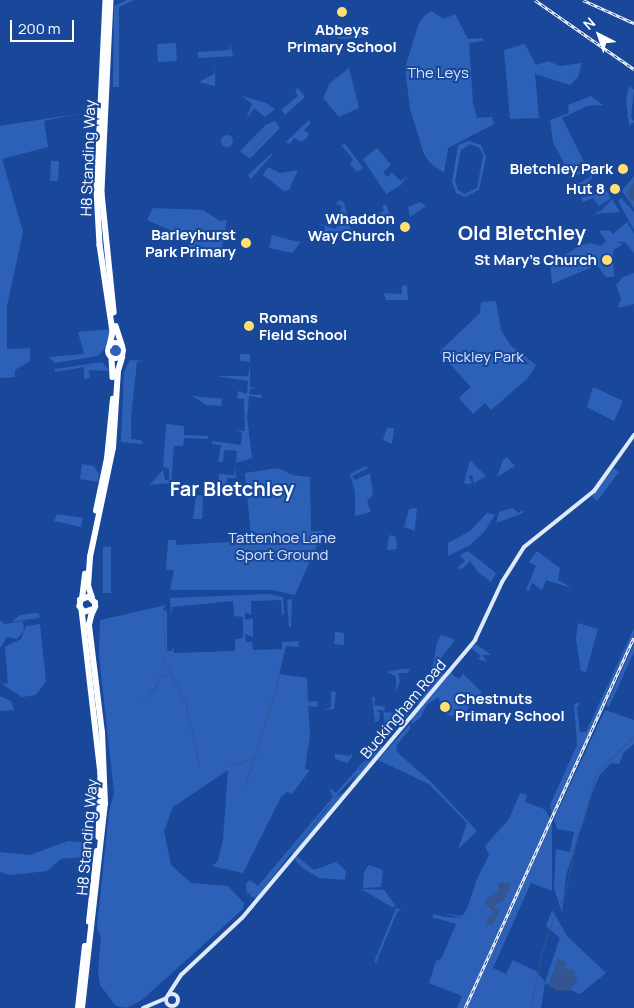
<!DOCTYPE html>
<html>
<head>
<meta charset="utf-8">
<style>
  body { margin:0 }
  #map { position:relative; width:634px; height:1008px; overflow:hidden; background:#19489a; font-family:Manrope,sans-serif }
  div>[style] { position:absolute }
  [style*='--x'] { left:calc(var(--x)*1px); top:calc(var(--y)*1px); width:calc(var(--w)*1px); rotate:calc(var(--a)*1deg) }
  .green>* { inset:0; background:#2d61b7 }
  .round { border-radius:50% }
  .water>* { inset:0; background:#335592 }
  .stream>* { height:1px; margin:-0.5px; padding:0 0.5px; transform-origin:0.5px; border-radius:0.5px; background:#335592 }
  .secondary>* { height:4px; margin:-2px; padding:0 2px; transform-origin:2px; border-radius:2px; background:#dee9fc }
  .secondary>.ring { margin:-2px; padding:0; box-sizing:content-box; background:none; border:4px solid #dee9fc; border-radius:50% }
  .trunk>* { height:5.5px; margin:-2.75px; padding:0 2.75px; transform-origin:2.75px; border-radius:2.75px; background:#fcfdff }
  .trunk>.ring { margin:-2.75px; padding:0; box-sizing:content-box; background:none; border:5.5px solid #fcfdff; border-radius:50% }
  .rail>* { height:3px; margin-top:-1.5px; transform-origin:0; background:repeating-linear-gradient(90deg,#19489a 0 4px,#fff 0 8px); box-sizing:border-box; border-block:1px solid #fff }
  .dots>* { width:14px; height:14px; translate:-50% -50%; box-sizing:border-box; border:2px solid #19489a; border-radius:50% }
  span { translate:-50% -50%; white-space:nowrap; text-align:center; line-height:1.15; -webkit-text-stroke:4px #19489a; paint-order:stroke }
  .poi-label { font-size:15px; color:#fff; font-weight:700 }
  .right { translate:-100% -50%; text-align:right }
  .left { translate:0 -50%; text-align:left }
  .park-label { font-size:15px; color:#d7e5fc }
  .street-label { font-size:15px; color:#fff }
  .district-label { font-size:20px; color:#fff; font-weight:700 }
  .north { position:absolute; left:574px; top:10px; width:50px; height:50px; -webkit-text-stroke:4px #19489a; paint-order:stroke; rotate:319deg; font-size:14px; font-weight:700; line-height:20px; text-align:center; color:#fff }
  .north::after { content:''; display:block; margin:auto; width:18px; height:22px; background:#fff; clip-path:polygon(50% 0,100% 100%,50% 72%,0 100%) }
  .scale { position:absolute; left:10px; top:20px; width:64px; height:22px; box-sizing:border-box; border:2px solid #fff; border-top:0; padding-left:6px; font-size:15px; line-height:18px; white-space:nowrap; color:#fff; -webkit-text-stroke:4px #19489a; paint-order:stroke }
</style>
</head>
<body>
<div id="map">
  <div class="green">
    <i style="clip-path:polygon(127px 0,134px 0,119px 7px,119px 87px,113px 87px,114px 6px)"></i>
    <i style="clip-path:polygon(431px 11px,444px 19px,455px 14px,468px 39px,483px 38px,483px 41px,469px 43px,473px 103px,477px 118px,492px 117px,494px 124px,448px 148px,444px 173px,430px 163px,424px 154px,410px 109px,405px 68px,418px 26px,422px 18px)"></i>
    <i style="clip-path:polygon(evenodd,363px 25px,364px 34px,360px 38px,340px 39px,335px 35px,337px 26px,363px 25px,358px 27px,362px 32px,358px 36px,340px 37px,336px 33px,339px 28px,358px 27px)"></i>
    <i style="clip-path:polygon(176px 43px,177px 61px,158px 62px,157px 44px)"></i>
    <i style="clip-path:polygon(230px 44px,233px 56px,198px 58px,198px 52px,230px 50px)"></i>
    <i style="clip-path:polygon(525px 44px,536px 65px,548px 61px,560px 66px,582px 63px,578px 77px,570px 85px,535px 74px,539px 118px,510px 119px,504px 50px)"></i>
    <i style="clip-path:polygon(215px 67px,215px 86px,199px 82px,214px 74px)"></i>
    <i style="clip-path:polygon(349px 68px,359px 108px,339px 117px,323px 98px,330px 83px)"></i>
    <i style="clip-path:polygon(629px 86px,634px 90px,631px 117px,634px 122px,629px 126px,626px 101px)"></i>
    <i style="clip-path:polygon(298px 88px,305px 97px,285px 115px,281px 110px,298px 96px,295px 91px)"></i>
    <i style="clip-path:polygon(242px 96px,266px 103px,275px 109px,265px 117px,254px 108px,246px 120px,252px 104px)"></i>
    <i style="clip-path:polygon(591px 96px,603px 105px,587px 106px,562px 118px,584px 162px,584px 167px,569px 173px,553px 142px,550px 120px,569px 113px,568px 105px)"></i>
    <i style="clip-path:polygon(82px 113px,44px 121px,48px 147px,2px 159px,23px 232px,7px 306px,7px 349px,30px 348px,30px 361px,15px 370px,15px 377px,0 378px,0 126px)"></i>
    <i style="clip-path:polygon(309px 120px,311px 123px,304px 130px,309px 134px,306px 139px,301px 142px,294px 138px,290px 144px,286px 142px)"></i>
    <i style="clip-path:polygon(275px 121px,280px 128px,250px 159px,240px 151px,266px 125px)"></i>
    <i class="round" style="left:221px;top:135px;width:12px;height:12px"></i>
    <i style="clip-path:polygon(evenodd,469px 141px,481px 145px,486px 157px,479px 190px,465px 197px,456px 193px,452px 182px,458px 145px,469px 141px,470px 144px,480px 148px,483px 156px,477px 188px,465px 194px,458px 190px,455px 181px,461px 150px,470px 144px)"></i>
    <i style="clip-path:polygon(345px 144px,355px 157px,363px 168px,357px 172px,350px 164px,353px 159px,341px 145px)"></i>
    <i style="clip-path:polygon(377px 148px,391px 165px,383px 172px,387px 177px,392px 173px,401px 181px,408px 175px,400px 186px,386px 194px,363px 159px)"></i>
    <i style="clip-path:polygon(272px 153px,273px 154px,251px 179px,248px 175px)"></i>
    <i style="clip-path:polygon(51px 161px,59px 161px,58px 181px,50px 181px)"></i>
    <i style="clip-path:polygon(268px 167px,280px 173px,298px 170px,289px 190px,284px 191px,263px 175px)"></i>
    <i style="clip-path:polygon(584px 169px,589px 171px,593px 178px,589px 180px,589px 185px,580px 189px,577px 184px,591px 177px,588px 172px,571px 176px)"></i>
    <i style="clip-path:polygon(634px 176px,634px 208px,622px 191px)"></i>
    <i style="clip-path:polygon(600px 189px,606px 190px,611px 198px,599px 206px,593px 198px,583px 202px,581px 198px,597px 194px)"></i>
    <i style="clip-path:polygon(621px 198px,634px 212px,634px 230px,618px 201px)"></i>
    <i style="clip-path:polygon(612px 199px,620px 212px,594px 214px,602px 210px)"></i>
    <i style="clip-path:polygon(340px 200px,344px 203px,352px 235px,337px 233px,334px 243px,321px 241px,325px 227px,317px 223px,336px 229px,342px 206px,335px 204px)"></i>
    <i style="clip-path:polygon(420px 202px,426px 206px,410px 217px,408px 207px)"></i>
    <i style="clip-path:polygon(386px 204px,391px 220px,376px 226px,375px 222px,372px 223px,371px 219px,384px 211px,382px 206px)"></i>
    <i style="clip-path:polygon(153px 208px,203px 210px,220px 221px,227px 220px,220px 258px,188px 257px,190px 239px,147px 220px)"></i>
    <i style="clip-path:polygon(627px 222px,634px 233px,634px 253px,625px 242px,616px 242px,623px 244px,613px 250px,614px 277px,606px 277px,597px 265px,552px 284px,550px 263px,582px 245px,591px 243px,601px 246px,606px 241px,599px 230px,610px 231px,613px 234px)"></i>
    <i style="clip-path:polygon(272px 235px,286px 239px,301px 242px,292px 253px,269px 248px)"></i>
    <i style="clip-path:polygon(634px 273px,634px 304px,618px 308px,621px 299px,616px 285px,623px 277px)"></i>
    <i style="clip-path:polygon(407px 285px,408px 300px,386px 300px,384px 293px,402px 294px,402px 286px)"></i>
    <i style="clip-path:polygon(496px 301px,501px 330px,510px 345px,536px 365px,528px 378px,491px 410px,485px 403px,473px 414px,459px 398px,471px 387px,439px 352px,480px 313px,481px 302px)"></i>
    <i style="clip-path:polygon(110px 329px,109px 343px,98px 356px,55px 363px,49px 357px,84px 354px,78px 332px)"></i>
    <i class="round" style="left:110px;top:345px;width:12px;height:12px"></i>
    <i style="clip-path:polygon(240px 354px,250px 354px,250px 358px,250px 354px,250px 387px,259px 388px,250px 389px,249px 394px,262px 395px,262px 398px,249px 396px,247px 417px,252px 458px,236px 463px,237px 451px,224px 450px,223px 462px,218px 462px,221px 445px,212px 444px,212px 441px,241px 445px,242px 432px,234px 430px,245px 431px,244px 399px,237px 398px,238px 391px,247px 394px,248px 381px,216px 376px,248px 376px,250px 362px,240px 361px)"></i>
    <i style="clip-path:polygon(130px 360px,146px 361px,137px 362px,131px 417px,131px 439px,141px 440px,143px 444px,121px 442px,124px 372px)"></i>
    <i style="clip-path:polygon(102px 362px,110px 371px,89px 370px,90px 378px,84px 379px,84px 367px,55px 372px,55px 369px)"></i>
    <i style="clip-path:polygon(593px 387px,623px 401px,614px 421px,587px 407px)"></i>
    <i style="clip-path:polygon(192px 396px,213px 398px,230px 399px,222px 399px,221px 406px,206px 405px)"></i>
    <i style="clip-path:polygon(166px 424px,184px 426px,184px 435px,208px 436px,208px 439px,184px 438px,183px 446px,174px 446px,171px 483px,150px 485px,163px 470px,165px 480px,169px 480px,169px 468px,163px 467px)"></i>
    <i style="clip-path:polygon(387px 428px,394px 428px,392px 444px,383px 440px)"></i>
    <i style="clip-path:polygon(507px 457px,515px 466px,497px 477px,503px 460px)"></i>
    <i style="clip-path:polygon(470px 460px,486px 476px,474px 483px,472px 475px,468px 476px,472px 483px,468px 484px,464px 483px)"></i>
    <i style="clip-path:polygon(82px 464px,94px 466px,99px 474px,98px 482px,80px 479px)"></i>
    <i style="clip-path:polygon(366px 466px,368px 468px,352px 476px,355px 480px,370px 473px,373px 495px,367px 501px,371px 512px,355px 516px,355px 492px,350px 474px)"></i>
    <i style="clip-path:polygon(235px 467px,236px 478px,227px 478px,226px 488px,218px 488px,219px 474px,234px 475px)"></i>
    <i style="clip-path:polygon(278px 468px,292px 475px,310px 477px,311px 531px,323px 531px,295px 595px,272px 590px,170px 590px,174px 570px,166px 570px,168px 540px,176px 540px,176px 545px,247px 541px,251px 535px,245px 473px)"></i>
    <i style="clip-path:polygon(614px 468px,619px 472px,597px 501px,592px 496px)"></i>
    <i style="clip-path:polygon(210px 488px,213px 488px,212px 498px,203px 498px,202px 519px,193px 519px,196px 495px,209px 496px)"></i>
    <i style="clip-path:polygon(417px 508px,415px 529px,415px 531px,404px 527px,409px 509px)"></i>
    <i style="clip-path:polygon(513px 508px,518px 513px,523px 510px,523px 513px,496px 523px,499px 512px)"></i>
    <i style="clip-path:polygon(487px 513px,495px 515px,484px 532px,470px 545px,448px 556px,448px 543px,470px 531px)"></i>
    <i style="clip-path:polygon(57px 514px,83px 518px,81px 527px,54px 521px)"></i>
    <i style="clip-path:polygon(389px 535px,396px 537px,397px 549px,387px 550px)"></i>
    <i style="clip-path:polygon(111px 546px,111px 593px,103px 593px,103px 547px)"></i>
    <i style="clip-path:polygon(468px 551px,496px 573px,491px 582px,478px 572px,470px 561px,462px 569px,457px 568px,465px 561px,460px 555px)"></i>
    <i style="clip-path:polygon(537px 551px,560px 568px,558px 580px,572px 588px,546px 580px,542px 590px,532px 583px,529px 591px,526px 590px,536px 566px,529px 562px)"></i>
    <i style="clip-path:polygon(268px 594px,283px 597px,284px 613px,282px 615px,281px 600px,251px 601px,251px 615px,245px 612px,245px 620px,253px 618px,253px 637px,245px 634px,246px 642px,252px 642px,253px 650px,282px 649px,282px 642px,299px 641px,298px 647px,286px 646px,279px 674px,307px 678px,308px 702px,317px 701px,318px 707px,308px 706px,310px 734px,305px 769px,310px 770px,292px 794px,287px 792px,281px 797px,243px 873px,212px 866px,218px 861px,223px 839px,228px 770px,173px 807px,164px 831px,171px 865px,191px 883px,228px 886px,244px 903px,243px 909px,142px 1000px,126px 1008px,116px 1006px,100px 985px,98px 972px,101px 938px,97px 927px,109px 812px,114px 793px,99px 656px,100px 620px,166px 605px,163px 609px,167px 612px,167px 651px,172px 651px,173px 645px,174px 653px,235px 651px,235px 639px,243px 638px,243px 617px,234px 616px,233px 601px,172px 607px,171px 617px,170px 598px)"></i>
    <i style="clip-path:polygon(292px 599px,291px 627px,289px 627px,287px 600px)"></i>
    <i style="clip-path:polygon(20px 615px,37px 613px,40px 615px,39px 618px,11px 622px)"></i>
    <i style="clip-path:polygon(0 620px,5px 624px,23px 621px,24px 631px,17px 639px,7px 637px,0 648px)"></i>
    <i style="clip-path:polygon(578px 623px,598px 629px,586px 672px,581px 671px,576px 639px)"></i>
    <i style="clip-path:polygon(40px 624px,46px 681px,36px 695px,22px 697px,2px 684px,8px 683px,5px 647px,21px 639px,26px 626px)"></i>
    <i style="clip-path:polygon(634px 628px,634px 634px,552px 816px,550px 805px,577px 745px,574px 704px,580px 702px,577px 708px,580px 732px,586px 732px)"></i>
    <i style="clip-path:polygon(335px 632px,344px 633px,344px 645px,334px 644px)"></i>
    <i style="clip-path:polygon(441px 635px,455px 640px,432px 670px,437px 643px)"></i>
    <i style="clip-path:polygon(476px 644px,491px 655px,482px 655px,487px 662px,478px 659px,481px 656px,471px 648px)"></i>
    <i style="clip-path:polygon(634px 644px,634px 652px,609px 707px,606px 705px)"></i>
    <i style="clip-path:polygon(403px 669px,410px 669px,407px 673px,398px 673px,400px 681px,396px 692px,396px 676px,387px 672px)"></i>
    <i style="clip-path:polygon(453px 669px,452px 674px,459px 679px,463px 674px,482px 692px,463px 714px,461px 708px,453px 716px,447px 715px,438px 697px,427px 705px,420px 718px,412px 724px,411px 719px)"></i>
    <i style="clip-path:polygon(439px 672px,445px 674px,420px 704px,418px 703px)"></i>
    <i style="clip-path:polygon(331px 691px,336px 692px,334px 709px,324px 710px,331px 707px)"></i>
    <i style="clip-path:polygon(0 696px,11px 701px,14px 710px,0 711px)"></i>
    <i style="clip-path:polygon(372px 697px,375px 697px,374px 705px,385px 707px,384px 712px,393px 713px,395px 710px,392px 719px,396px 722px,399px 711px,406px 714px,407px 708px,403px 710px,397px 705px,406px 707px,411px 710px,400px 726px,390px 724px,386px 730px,383px 710px,376px 710px,380px 713px,379px 721px,375px 722px)"></i>
    <i style="clip-path:polygon(605px 710px,634px 720px,634px 744px,624px 752px,619px 764px,611px 763px,600px 775px,595px 785px,566px 875px,562px 913px,554px 888px,556px 849px,570px 852px,574px 832px,557px 829px,554px 819px)"></i>
    <i style="clip-path:polygon(410px 724px,410px 729px,396px 746px,397px 752px,431px 782px,477px 831px,458px 849px,467px 823px,429px 784px,378px 760px)"></i>
    <i style="clip-path:polygon(378px 739px,382px 748px,348px 789px,357px 774px,334px 798px,347px 790px,293px 854px,292px 853px,329px 806px,332px 801px,256px 898px,249px 896px,252px 893px,247px 894px,246px 884px,250px 880px,258px 886px,333px 797px,329px 788px,336px 793px,373px 751px,376px 740px,377px 749px,359px 770px,360px 770px,377px 750px)"></i>
    <i style="clip-path:polygon(351px 752px,352px 757px,347px 763px,335px 759px,335px 754px,350px 756px)"></i>
    <i style="clip-path:polygon(520px 793px,527px 795px,525px 802px,544px 809px,551px 819px,464px 1008px,457px 1008px,462px 996px,429px 983px,436px 961px,441px 959px,456px 924px,432px 917px,434px 914px,444px 917px,462px 918px,442px 913px,462px 916px,467px 909px,477px 879px,489px 855px,485px 846px,509px 819px)"></i>
    <i style="clip-path:polygon(552px 822px,552px 891px,531px 883px,493px 968px,506px 974px,513px 960px,536px 971px,545px 982px,560px 938px,546px 926px,552px 910px,567px 936px,606px 973px,580px 994px,570px 990px,577px 980px,573px 970px,564px 969px,558px 958px,549px 985px,545px 983px,541px 1008px,467px 1008px)"></i>
    <i style="clip-path:polygon(68px 841px,88px 843px,92px 852px,83px 857px,61px 859px,47px 871px,10px 875px,0 872px,0 852px,30px 855px)"></i>
    <i style="clip-path:polygon(296px 856px,314px 870px,336px 862px,346px 871px,345px 880px,319px 878px,304px 869px,295px 860px)"></i>
    <i style="clip-path:polygon(369px 865px,383px 870px,381px 887px,363px 888px,364px 872px)"></i>
    <i style="clip-path:polygon(361px 889px,384px 890px,395px 905px,394px 908px)"></i>
    <i style="clip-path:polygon(396px 908px,402px 910px,397px 912px,376px 963px,374px 962px)"></i>
  </div>
  <div class="water">
    <i style="clip-path:polygon(634px 181px,634px 201px,631px 201px,626px 193px)"></i>
    <i style="clip-path:polygon(502px 882px,511px 884px,504px 900px,493px 907px,500px 910px,493px 924px,487px 926px,487px 919px,494px 912px,486px 905px,485px 900px,498px 892px,498px 884px)"></i>
    <i style="clip-path:polygon(558px 958px,566px 963px,564px 969px,573px 970px,577px 980px,569px 991px,555px 990px,549px 985px)"></i>
  </div>
  <div class="stream">
    <i style="--x:249;--y:153;--w:33;--a:-46"></i>
    <i style="--x:163;--y:613;--w:38;--a:88"></i>
    <i style="--x:164;--y:658;--w:4;--a:76"></i>
    <i style="--x:166;--y:664;--w:46;--a:64"></i>
    <i style="--x:186;--y:705;--w:61;--a:77.8"></i>
    <i style="--x:276;--y:686;--w:11;--a:-75"></i>
    <i style="--x:141;--y:702;--w:20;--a:-45"></i>
    <i style="--x:155;--y:688;--w:11;--a:-68"></i>
    <i style="--x:159;--y:678;--w:11;--a:-22"></i>
    <i style="--x:227;--y:766;--w:26;--a:-16"></i>
    <i style="--x:245;--y:786;--w:101;--a:-72.6"></i>
    <i style="--x:584;--y:817;--w:46;--a:-74.7"></i>
    <i style="--x:596;--y:773;--w:53;--a:-44.2"></i>
    <i style="--x:558;--y:906;--w:14;--a:-60"></i>
    <i style="--x:565;--y:894;--w:75;--a:-78.4"></i>
    <i style="--x:530;--y:1008;--w:58;--a:-78.1"></i>
    <i style="--x:542;--y:951;--w:41;--a:-71.6"></i>
  </div>
  <div class="secondary">
    <i class="ring" style="left:166px;top:994px;width:8px;height:8px"></i>
    <i style="--x:168;--y:995;--w:24;--a:-57"></i>
    <i style="--x:181;--y:975;--w:83;--a:-43.1"></i>
    <i style="--x:242;--y:918;--w:363;--a:-50"></i>
    <i style="--x:475;--y:640;--w:64;--a:-65"></i>
    <i style="--x:502;--y:582;--w:41;--a:-57.8"></i>
    <i style="--x:524;--y:547;--w:90;--a:-38.7"></i>
    <i style="--x:594;--y:491;--w:69;--a:-54.5"></i>
    <i style="--x:143;--y:1008;--w:25;--a:-23"></i>
  </div>
  <div class="trunk">
    <i style="--x:106;--y:0;--w:191;--a:92.7"></i>
    <i style="--x:97;--y:191;--w:54;--a:86.8"></i>
    <i style="--x:100;--y:245;--w:88;--a:81.5"></i>
    <i style="--x:113;--y:332;--w:14;--a:102"></i>
    <i style="--x:111;--y:0;--w:193;--a:92.7"></i>
    <i style="--x:102;--y:193;--w:120;--a:84.2"></i>
    <i style="--x:116;--y:326;--w:20;--a:72"></i>
    <i class="ring" style="left:108px;top:343px;width:10.5px;height:10.5px"></i>
    <i style="--x:112;--y:358;--w:19;--a:87"></i>
    <i style="--x:96;--y:511;--w:53;--a:-78.1"></i>
    <i style="--x:107;--y:459;--w:60;--a:-84.3"></i>
    <i style="--x:92;--y:598;--w:13;--a:-108"></i>
    <i style="--x:88;--y:586;--w:29;--a:-86"></i>
    <i style="--x:90;--y:557;--w:111;--a:-78.1"></i>
    <i style="--x:113;--y:448;--w:77;--a:-86.3"></i>
    <i style="--x:118;--y:371;--w:14;--a:-73"></i>
    <i style="--x:82;--y:599;--w:25;--a:-83"></i>
    <i style="--x:82;--y:610;--w:165;--a:83.4"></i>
    <i style="--x:101;--y:774;--w:63;--a:91.8"></i>
    <i style="--x:89;--y:922;--w:71;--a:-83.6"></i>
    <i style="--x:78;--y:1008;--w:62;--a:-83.6"></i>
    <i style="--x:82;--y:1008;--w:205;--a:-83.6"></i>
    <i style="--x:105;--y:804;--w:71;--a:-92.4"></i>
    <i style="--x:102;--y:733;--w:109;--a:-96.9"></i>
    <i style="--x:89;--y:625;--w:9;--a:-77"></i>
    <i style="--x:91;--y:616;--w:10;--a:-66"></i>
    <i style="--x:95;--y:607;--w:4;--a:-90"></i>
    <i style="--x:95;--y:603;--w:8;--a:-135"></i>
    <i style="--x:89;--y:597;--w:9;--a:159"></i>
    <i style="--x:81;--y:600;--w:6;--a:99"></i>
    <i style="--x:80;--y:606;--w:7;--a:56"></i>
    <i style="--x:84;--y:612;--w:10;--a:-17"></i>
  </div>
  <div class="rail">
    <i style="--x:535;--y:0;--w:121;--a:34.9"></i>
    <i style="--x:583;--y:0;--w:56;--a:24.3"></i>
    <i style="--x:465;--y:1008;--w:407;--a:-65.5"></i>
  </div>
  <div class="dots">
    <i style="left:342px;top:12px;background:#ffe070"></i>
    <i style="left:623px;top:169px;background:#ffe070"></i>
    <i style="left:615px;top:189px;background:#ffe070"></i>
    <i style="left:405px;top:227px;background:#ffe070"></i>
    <i style="left:246px;top:243px;background:#ffe070"></i>
    <i style="left:607px;top:260px;background:#ffe070"></i>
    <i style="left:249px;top:326px;background:#ffe070"></i>
    <i style="left:445px;top:707px;background:#ffe070"></i>
  </div>
  <div class="poi-label">
    <span style="left:342px;top:38px">Abbeys<br>Primary School</span>
    <span class="right" style="left:613px;top:169px">Bletchley Park</span>
    <span class="right" style="left:605px;top:189px">Hut 8</span>
    <span class="right" style="left:395px;top:227px">Whaddon<br>Way Church</span>
    <span class="right" style="left:236px;top:243px">Barleyhurst<br>Park Primary</span>
    <span class="right" style="left:597px;top:260px">St Mary's Church</span>
    <span class="left" style="left:259px;top:326px">Romans<br>Field School</span>
    <span class="left" style="left:455px;top:707px">Chestnuts<br>Primary School</span>
  </div>
  <div class="park-label">
    <span style="left:438px;top:73px">The Leys</span>
    <span style="left:483px;top:357px">Rickley Park</span>
    <span style="left:282px;top:546px">Tattenhoe Lane<br>Sport Ground</span>
  </div>
  <div class="street-label">
    <span style="left:88px;top:158px;rotate:-88deg">H8 Standing Way</span>
    <span style="left:403px;top:709px;rotate:-50deg">Buckingham Road</span>
    <span style="left:87px;top:837px;rotate:-85deg">H8 Standing Way</span>
  </div>
  <div class="district-label">
    <span style="left:522px;top:232px">Old Bletchley</span>
    <span style="left:232px;top:488px">Far Bletchley</span>
  </div>
  <div class="north">N</div>
  <div class="scale">200 m</div>
</div>
</body>
</html>
